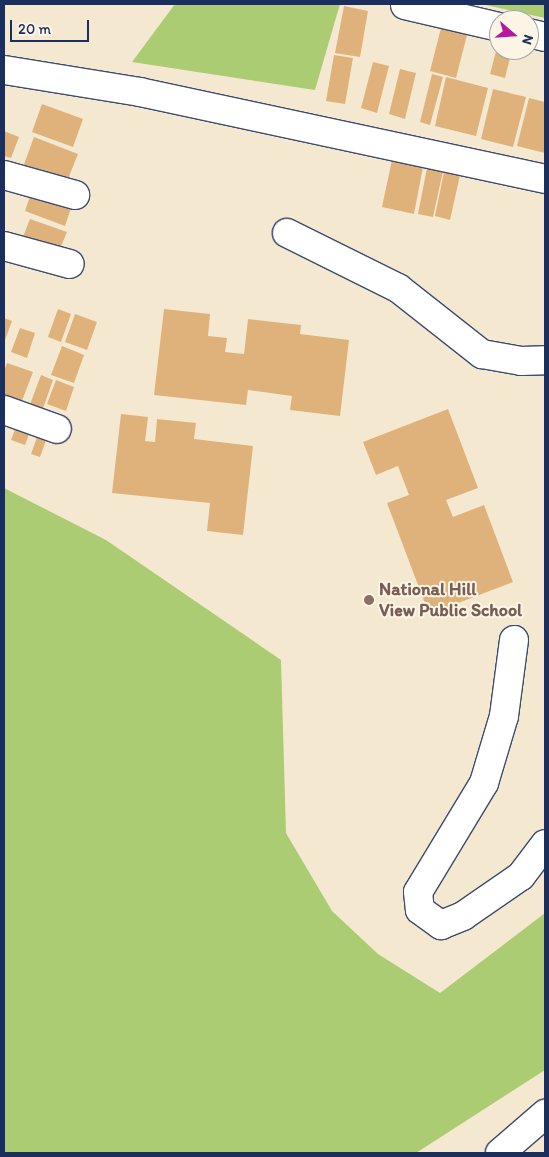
<!DOCTYPE html>
<html>
<head>
<meta charset="utf-8">
<style>
  body { margin:0 }
  #map { position:relative; width:549px; height:1157px; overflow:hidden; background:#f4e9d0; font-family:Itim,sans-serif }
  div>[style] { position:absolute }
  [style*='--x'] { left:calc(var(--x)*1px); top:calc(var(--y)*1px); width:calc(var(--w)*1px); rotate:calc(var(--a)*1deg) }
  .green>* { inset:0; background:#accc73 }
  .building>* { inset:0; background:#dfb27b }
  .roads { filter:drop-shadow(1px 0 #3c4b6f) drop-shadow(-1px 0 #3c4b6f) drop-shadow(0 1px #3c4b6f) drop-shadow(0 -1px #3c4b6f) }
  .minor>* { height:28px; margin:-14px; padding:0 14px; transform-origin:14px; border-radius:14px; background:#fff }
  .dots>* { width:14px; height:14px; translate:-50% -50%; box-sizing:border-box; border:2px solid #fcf5e5; border-radius:50% }
  span { translate:-50% -50%; white-space:nowrap; text-align:center; line-height:1.15; -webkit-text-stroke:4px #fcf5e5; paint-order:stroke }
  .education-label { font-size:18px; color:#785e54; font-weight:700 }
  .left { translate:0 -50%; text-align:left }
  .frame { position:absolute; inset:0; border:5px solid #1b2f5e; pointer-events:none }
  .north { position:absolute; left:489px; top:10px; width:50px; height:50px; box-sizing:border-box; background:#fcf5e5; border:1px solid #a2a6af; border-radius:50%; rotate:109deg; font-size:14px; font-weight:700; line-height:20px; text-align:center; color:#1b2f5e }
  .north::after { content:''; display:block; margin:auto; width:18px; height:22px; background:#b5179e; clip-path:polygon(50% 0,100% 100%,50% 72%,0 100%) }
  .scale { position:absolute; left:10px; top:20px; width:79px; height:22px; box-sizing:border-box; border:2px solid #1b2f5e; border-top:0; padding-left:6px; font-size:15px; line-height:18px; white-space:nowrap; color:#1b2f5e; -webkit-text-stroke:4px #fcf5e5; paint-order:stroke }
</style>
</head>
<body>
<div id="map">
  <div class="green">
    <i style="clip-path:polygon(175px 4px,340px 4px,315px 90px,132px 62px)"></i>
    <i style="clip-path:polygon(481px 4px,545px 4px,545px 18px)"></i>
    <i style="clip-path:polygon(4px 488px,106px 540px,281px 660px,286px 833px,332px 911px,378px 954px,440px 993px,545px 913px,545px 1070px,416px 1153px,4px 1153px)"></i>
  </div>
  <div class="building">
    <i style="clip-path:polygon(344px 6px,368px 11px,360px 57px,335px 53px)"></i>
    <i style="clip-path:polygon(441px 28px,467px 35px,456px 78px,430px 71px)"></i>
    <i style="clip-path:polygon(499px 40px,499px 50px,512px 50px,505px 78px,490px 74px)"></i>
    <i style="clip-path:polygon(334px 55px,353px 58px,345px 104px,326px 101px)"></i>
    <i style="clip-path:polygon(373px 62px,389px 66px,377px 113px,361px 108px)"></i>
    <i style="clip-path:polygon(400px 69px,416px 73px,405px 119px,389px 114px)"></i>
    <i style="clip-path:polygon(432px 74px,443px 77px,430px 125px,420px 122px)"></i>
    <i style="clip-path:polygon(446px 77px,488px 88px,476px 136px,435px 126px)"></i>
    <i style="clip-path:polygon(493px 89px,526px 97px,513px 147px,481px 139px)"></i>
    <i style="clip-path:polygon(529px 98px,545px 102px,545px 153px,517px 146px)"></i>
    <i style="clip-path:polygon(42px 104px,83px 119px,73px 147px,32px 132px)"></i>
    <i style="clip-path:polygon(4px 131px,19px 137px,11px 158px,4px 156px)"></i>
    <i style="clip-path:polygon(34px 137px,78px 154px,66px 184px,23px 167px)"></i>
    <i style="clip-path:polygon(392px 160px,423px 167px,414px 214px,382px 207px)"></i>
    <i style="clip-path:polygon(427px 168px,443px 171px,433px 217px,418px 214px)"></i>
    <i style="clip-path:polygon(444px 172px,460px 175px,450px 220px,435px 216px)"></i>
    <i style="clip-path:polygon(31px 193px,71px 208px,65px 226px,25px 211px)"></i>
    <i style="clip-path:polygon(30px 219px,67px 232px,57px 256px,21px 242px)"></i>
    <i style="clip-path:polygon(58px 309px,71px 314px,61px 342px,48px 337px)"></i>
    <i style="clip-path:polygon(164px 309px,210px 314px,208px 336px,227px 338px,225px 352px,244px 354px,248px 319px,301px 325px,300px 334px,349px 340px,340px 416px,290px 410px,292px 396px,248px 390px,246px 405px,154px 395px)"></i>
    <i style="clip-path:polygon(75px 314px,97px 322px,87px 350px,65px 342px)"></i>
    <i style="clip-path:polygon(4px 318px,12px 321px,4px 343px)"></i>
    <i style="clip-path:polygon(20px 328px,35px 333px,27px 358px,11px 352px)"></i>
    <i style="clip-path:polygon(62px 346px,84px 355px,74px 383px,51px 375px)"></i>
    <i style="clip-path:polygon(7px 363px,33px 372px,18px 411px,4px 406px,4px 371px)"></i>
    <i style="clip-path:polygon(41px 375px,53px 380px,39px 420px,26px 415px)"></i>
    <i style="clip-path:polygon(56px 380px,74px 387px,66px 411px,47px 404px)"></i>
    <i style="clip-path:polygon(448px 409px,478px 488px,446px 500px,453px 517px,484px 505px,513px 582px,429px 614px,387px 503px,409px 495px,398px 466px,376px 475px,363px 442px)"></i>
    <i style="clip-path:polygon(121px 414px,148px 417px,145px 441px,155px 442px,157px 419px,196px 423px,194px 439px,253px 446px,243px 535px,207px 531px,210px 503px,112px 493px)"></i>
    <i style="clip-path:polygon(19px 418px,33px 423px,25px 445px,11px 440px)"></i>
    <i style="clip-path:polygon(40px 429px,49px 432px,40px 457px,31px 454px)"></i>
  </div>
  <div class="roads">
    <div class="minor">
      <i style="--x:405;--y:5;--w:97;--a:13.2"></i>
      <i style="--x:529;--y:33;--w:16;--a:14"></i>
      <i style="--x:4;--y:70;--w:138;--a:9.2"></i>
      <i style="--x:140;--y:92;--w:414;--a:12.1"></i>
      <i style="--x:4;--y:175;--w:74;--a:15.7"></i>
      <i style="--x:287;--y:233;--w:124;--a:26.4"></i>
      <i style="--x:398;--y:288;--w:107;--a:38.2"></i>
      <i style="--x:482;--y:354;--w:40;--a:10"></i>
      <i style="--x:521;--y:361;--w:24;--a:-2"></i>
      <i style="--x:4;--y:246;--w:68;--a:15.3"></i>
      <i style="--x:4;--y:410;--w:56;--a:19.7"></i>
      <i style="--x:514;--y:640;--w:77;--a:97.5"></i>
      <i style="--x:504;--y:716;--w:70;--a:106.6"></i>
      <i style="--x:484;--y:783;--w:127;--a:121.2"></i>
      <i style="--x:418;--y:892;--w:18;--a:84"></i>
      <i style="--x:420;--y:910;--w:26;--a:36"></i>
      <i style="--x:441;--y:925;--w:24;--a:-22"></i>
      <i style="--x:463;--y:916;--w:70;--a:-34.6"></i>
      <i style="--x:521;--y:876;--w:40;--a:-53"></i>
      <i style="--x:500;--y:1153;--w:60;--a:-40.9"></i>
    </div>
  </div>
  <div class="dots">
    <i style="left:369px;top:600px;background:#8d6e63"></i>
  </div>
  <div class="education-label">
    <span class="left" style="left:379px;top:600px">National Hill<br>View Public School</span>
  </div>
  <div class="frame"></div>
  <div class="north">N</div>
  <div class="scale">20 m</div>
</div>
</body>
</html>
